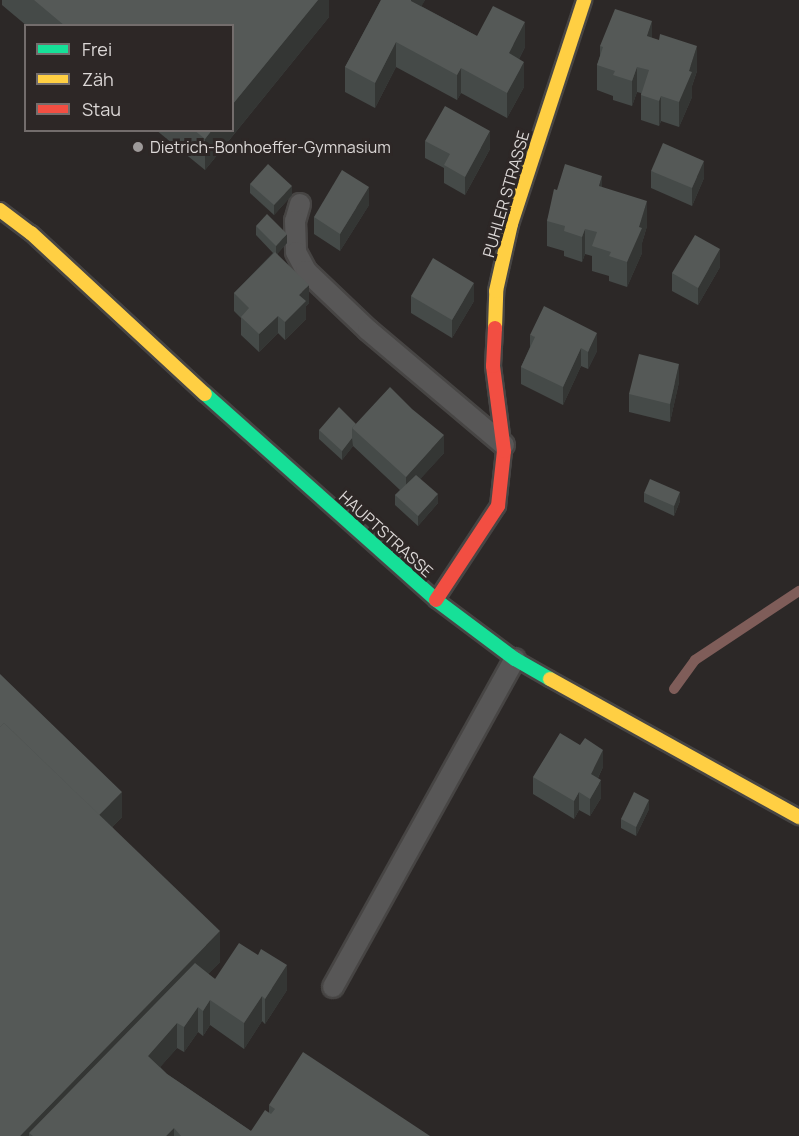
<!DOCTYPE html>
<html>
<head>
<meta charset="utf-8">
<style>
  body { margin:0 }
  #map { position:relative; width:799px; height:1136px; overflow:hidden; background:#2c2827; font-family:Manrope,sans-serif }
  div>[style] { position:absolute }
  [style*='--x'] { left:calc(var(--x)*1px); top:calc(var(--y)*1px); width:calc(var(--w)*1px); rotate:calc(var(--a)*1deg) }
  .stream>* { height:10px; margin:-5px; padding:0 5px; transform-origin:5px; border-radius:5px; background:#7f5d59 }
  .roads { filter:drop-shadow(2px 0 #474544) drop-shadow(-2px 0 #474544) drop-shadow(0 2px #474544) drop-shadow(0 -2px #474544) }
  .lane>* { height:20px; margin:-10px; padding:0 10px; transform-origin:10px; border-radius:10px; background:#585757 }
  .fast>* { height:14px; margin:-7px; padding:0 7px; transform-origin:7px; border-radius:7px; background:#16e098 }
  .slow>* { height:14px; margin:-7px; padding:0 7px; transform-origin:7px; border-radius:7px; background:#ffcf43 }
  .jam>* { height:14px; margin:-7px; padding:0 7px; transform-origin:7px; border-radius:7px; background:#f24e42 }
  .wall>* { inset:0; background:#454a48 }
  .shaded-wall>* { inset:0; background:#343634 }
  .building>* { inset:0; background:#555957 }
  .dots>* { width:16px; height:16px; translate:-50% -50%; box-sizing:border-box; border:3px solid #2d2726; border-radius:50% }
  span { translate:-50% -50%; white-space:nowrap; text-align:center; line-height:1.15; -webkit-text-stroke:6px #2d2726; paint-order:stroke }
  .poi-label { font-size:16px; color:#dbd7d6 }
  .left { translate:0 -50%; text-align:left }
  .street-label { font-size:16px; color:#dbd7d6 }
  .legend { position:absolute; left:24px; top:24px; width:210px; height:108px; box-sizing:border-box; background:#2d2726; border:2px solid #736d6c; margin:0; padding:8px 10px; list-style:none; font-size:18px; color:#dbd7d6 }
  .legend li { display:flex; align-items:center; gap:12px; height:30px }
  .legend b { width:30px; border:2px solid #736d6c }
</style>
</head>
<body>
<div id="map">
  <div class="stream">
    <i style="--x:674;--y:689;--w:36;--a:-54"></i>
    <i style="--x:695;--y:660;--w:125;--a:-33.6"></i>
  </div>
  <div class="roads">
    <div class="lane">
      <i style="--x:300;--y:204;--w:18;--a:106"></i>
      <i style="--x:295;--y:221;--w:31;--a:88"></i>
      <i style="--x:296;--y:252;--w:21;--a:62"></i>
      <i style="--x:306;--y:271;--w:86;--a:43.6"></i>
      <i style="--x:368;--y:330;--w:178;--a:40.2"></i>
      <i style="--x:333;--y:987;--w:375;--a:-61"></i>
    </div>
    <div class="fast">
      <i style="--x:205;--y:394;--w:310;--a:41.7"></i>
      <i style="--x:436;--y:600;--w:99;--a:36.8"></i>
      <i style="--x:515;--y:659;--w:40;--a:29.7"></i>
    </div>
    <div class="slow">
      <i style="--x:0;--y:210;--w:39;--a:37"></i>
      <i style="--x:31;--y:233;--w:237;--a:42.8"></i>
      <i style="--x:495;--y:328;--w:37;--a:-88"></i>
      <i style="--x:496;--y:291;--w:69;--a:-77.4"></i>
      <i style="--x:511;--y:224;--w:236;--a:-71.9"></i>
      <i style="--x:550;--y:679;--w:285;--a:29"></i>
    </div>
    <div class="jam">
      <i style="--x:436;--y:600;--w:113;--a:-56.6"></i>
      <i style="--x:498;--y:506;--w:55;--a:-83.8"></i>
      <i style="--x:504;--y:451;--w:86;--a:-97.4"></i>
      <i style="--x:493;--y:366;--w:38;--a:-87"></i>
    </div>
  </div>
  <div class="wall">
    <i style="clip-path:polygon(2px 0,329px 0,329px 17px,205px 170px,156px 130px,232px 130px,232px 26px,27px 26px,2px 5px)"></i>
    <i style="clip-path:polygon(381px 0,425px 0,421px 6px,477px 36px,525px 47px,519px 59px,524px 87px,507px 118px,461px 93px,457px 100px,396px 67px,375px 108px,345px 92px,345px 67px)"></i>
    <i style="clip-path:polygon(652px 38px,697px 71px,692px 86px,692px 97px,679px 127px,661px 121px,659px 126px,641px 120px,641px 93px,637px 92px,632px 106px,613px 100px,613px 96px,597px 90px,597px 65px,600px 56px,600px 46px)"></i>
    <i style="clip-path:polygon(425px 141px,490px 149px,465px 195px,444px 183px,444px 168px,425px 158px)"></i>
    <i style="clip-path:polygon(651px 171px,704px 178px,692px 206px,651px 188px)"></i>
    <i style="clip-path:polygon(250px 184px,292px 195px,274px 215px,250px 193px)"></i>
    <i style="clip-path:polygon(602px 187px,647px 226px,642px 243px,642px 253px,627px 287px,609px 281px,609px 276px,592px 271px,592px 256px,585px 254px,582px 262px,564px 256px,564px 251px,547px 246px,547px 221px,557px 190px)"></i>
    <i style="clip-path:polygon(369px 205px,340px 251px,314px 234px,314px 217px)"></i>
    <i style="clip-path:polygon(256px 226px,287px 243px,277px 254px,309px 303px,306px 306px,306px 319px,285px 340px,278px 333px,259px 352px,241px 335px,241px 318px,234px 311px,234px 293px,273px 253px,256px 235px)"></i>
    <i style="clip-path:polygon(720px 267px,698px 305px,672px 291px,672px 273px)"></i>
    <i style="clip-path:polygon(411px 296px,474px 301px,452px 338px,411px 313px)"></i>
    <i style="clip-path:polygon(530px 335px,597px 351px,588px 369px,581px 366px,563px 405px,521px 384px,521px 367px,530px 347px)"></i>
    <i style="clip-path:polygon(679px 382px,670px 422px,629px 412px,629px 394px)"></i>
    <i style="clip-path:polygon(356px 424px,444px 453px,420px 479px,438px 503px,418px 526px,395px 505px,395px 495px,400px 490px,353px 446px,342px 460px,319px 439px,319px 430px)"></i>
    <i style="clip-path:polygon(644px 493px,680px 501px,674px 516px,644px 502px)"></i>
    <i style="clip-path:polygon(0 675px,122px 817px,112px 827px,220px 962px,208px 974px,215px 979px,287px 990px,265px 1024px,262px 1021px,244px 1049px,210px 1025px,203px 1036px,198px 1032px,184px 1052px,177px 1048px,160px 1067px,167px 1074px,251px 1131px,269px 1113px,269px 1105px,430px 1136px,0 1136px)"></i>
    <i style="clip-path:polygon(603px 767px,598px 778px,601px 798px,590px 816px,579px 810px,574px 819px,533px 794px,533px 777px)"></i>
    <i style="clip-path:polygon(649px 809px,636px 836px,621px 828px,621px 819px)"></i>
  </div>
  <div class="shaded-wall">
    <i style="clip-path:polygon(318px 0,329px 0,329px 17px,205px 170px,205px 139px,212px 130px,232px 130px,232px 105px)"></i>
    <i style="clip-path:polygon(411px 0,425px 0,411px 26px)"></i>
    <i style="clip-path:polygon(652px 21px,652px 46px,647px 36px)"></i>
    <i style="clip-path:polygon(525px 22px,525px 47px,509px 79px,509px 53px)"></i>
    <i style="clip-path:polygon(396px 42px,396px 67px,375px 108px,375px 83px)"></i>
    <i style="clip-path:polygon(697px 46px,697px 71px,692px 86px,692px 97px,679px 127px,679px 102px)"></i>
    <i style="clip-path:polygon(524px 62px,524px 87px,507px 118px,507px 93px)"></i>
    <i style="clip-path:polygon(637px 67px,637px 92px,632px 106px,632px 81px)"></i>
    <i style="clip-path:polygon(461px 68px,461px 93px,457px 100px,457px 75px)"></i>
    <i style="clip-path:polygon(661px 96px,661px 121px,659px 126px,659px 101px)"></i>
    <i style="clip-path:polygon(490px 131px,490px 149px,465px 195px,465px 177px)"></i>
    <i style="clip-path:polygon(704px 161px,704px 178px,692px 206px,692px 188px)"></i>
    <i style="clip-path:polygon(602px 176px,602px 202px,599px 186px)"></i>
    <i style="clip-path:polygon(292px 186px,292px 195px,274px 215px,274px 205px)"></i>
    <i style="clip-path:polygon(369px 187px,369px 205px,340px 251px,340px 234px)"></i>
    <i style="clip-path:polygon(647px 201px,647px 226px,642px 243px,642px 253px,627px 287px,627px 262px)"></i>
    <i style="clip-path:polygon(585px 229px,585px 254px,582px 262px,582px 237px)"></i>
    <i style="clip-path:polygon(287px 234px,287px 243px,276px 255px,276px 246px)"></i>
    <i style="clip-path:polygon(720px 249px,720px 267px,698px 305px,698px 288px)"></i>
    <i style="clip-path:polygon(474px 283px,474px 301px,452px 338px,452px 320px)"></i>
    <i style="clip-path:polygon(309px 285px,309px 303px,306px 306px,306px 319px,285px 340px,285px 322px,299px 295px)"></i>
    <i style="clip-path:polygon(278px 316px,278px 333px,259px 352px,259px 334px)"></i>
    <i style="clip-path:polygon(597px 333px,597px 351px,588px 369px,588px 352px)"></i>
    <i style="clip-path:polygon(581px 348px,581px 366px,563px 405px,563px 387px)"></i>
    <i style="clip-path:polygon(679px 364px,679px 382px,670px 422px,670px 404px)"></i>
    <i style="clip-path:polygon(444px 435px,444px 453px,406px 495px,406px 477px)"></i>
    <i style="clip-path:polygon(352px 438px,353px 446px,342px 460px,342px 451px)"></i>
    <i style="clip-path:polygon(680px 492px,680px 501px,674px 516px,674px 506px)"></i>
    <i style="clip-path:polygon(438px 494px,438px 503px,418px 526px,418px 516px)"></i>
    <i style="clip-path:polygon(603px 750px,603px 767px,591px 792px,591px 774px)"></i>
    <i style="clip-path:polygon(601px 780px,601px 798px,590px 816px,590px 799px)"></i>
    <i style="clip-path:polygon(122px 792px,122px 817px,96px 843px,96px 818px)"></i>
    <i style="clip-path:polygon(579px 792px,579px 810px,574px 819px,574px 801px)"></i>
    <i style="clip-path:polygon(649px 800px,649px 809px,636px 836px,636px 827px)"></i>
    <i style="clip-path:polygon(220px 931px,220px 962px,51px 1136px,29px 1133px,29px 1136px,20px 1136px)"></i>
    <i style="clip-path:polygon(287px 965px,287px 990px,265px 1024px,265px 999px)"></i>
    <i style="clip-path:polygon(262px 996px,262px 1021px,244px 1049px,244px 1023px)"></i>
    <i style="clip-path:polygon(210px 1000px,210px 1025px,203px 1036px,203px 1011px)"></i>
    <i style="clip-path:polygon(198px 1007px,198px 1032px,184px 1052px,184px 1027px)"></i>
    <i style="clip-path:polygon(177px 1023px,177px 1048px,148px 1081px,148px 1056px)"></i>
    <i style="clip-path:polygon(174px 1128px,174px 1136px,166px 1136px)"></i>
  </div>
  <div class="building">
    <i style="clip-path:polygon(34px 0,318px 0,232px 105px,232px 26px,65px 26px)"></i>
    <i style="clip-path:polygon(381px 0,411px 0,411px 1px,477px 36px,493px 6px,525px 22px,509px 53px,524px 62px,507px 93px,461px 68px,457px 75px,396px 42px,375px 83px,345px 67px)"></i>
    <i style="clip-path:polygon(615px 9px,652px 21px,647px 36px,659px 40px,660px 34px,697px 46px,689px 71px,692px 72px,679px 102px,661px 96px,659px 101px,641px 95px,649px 70px,637px 67px,632px 81px,613px 75px,615px 71px,597px 65px,603px 47px,600px 46px)"></i>
    <i style="clip-path:polygon(445px 106px,490px 131px,465px 177px,444px 165px,450px 154px,425px 141px)"></i>
    <i style="clip-path:polygon(194px 130px,212px 130px,205px 139px)"></i>
    <i style="clip-path:polygon(663px 143px,704px 161px,692px 188px,651px 171px)"></i>
    <i style="clip-path:polygon(268px 164px,292px 186px,274px 205px,250px 184px)"></i>
    <i style="clip-path:polygon(565px 164px,602px 176px,599px 186px,647px 201px,639px 227px,642px 228px,627px 262px,609px 256px,611px 252px,592px 246px,597px 232px,585px 229px,582px 237px,564px 231px,565px 226px,547px 221px,554px 189px,557px 190px)"></i>
    <i style="clip-path:polygon(342px 170px,369px 187px,340px 234px,314px 217px)"></i>
    <i style="clip-path:polygon(267px 214px,287px 234px,276px 246px,256px 226px)"></i>
    <i style="clip-path:polygon(695px 235px,720px 249px,698px 288px,672px 273px)"></i>
    <i style="clip-path:polygon(275px 252px,309px 285px,299px 295px,306px 301px,285px 322px,278px 316px,259px 334px,241px 317px,249px 308px,234px 293px)"></i>
    <i style="clip-path:polygon(433px 258px,474px 283px,452px 320px,411px 296px)"></i>
    <i style="clip-path:polygon(544px 306px,597px 333px,588px 352px,581px 348px,563px 387px,521px 367px,535px 337px,530px 335px)"></i>
    <i style="clip-path:polygon(639px 354px,679px 364px,670px 404px,629px 394px)"></i>
    <i style="clip-path:polygon(390px 387px,412px 409px,444px 435px,406px 477px,352px 428px)"></i>
    <i style="clip-path:polygon(339px 407px,356px 424px,352px 428px,352px 438px,342px 451px,319px 430px)"></i>
    <i style="clip-path:polygon(416px 475px,438px 494px,418px 516px,395px 495px)"></i>
    <i style="clip-path:polygon(650px 479px,680px 492px,674px 506px,644px 493px)"></i>
    <i style="clip-path:polygon(0 674px,122px 792px,99px 815px,4px 723px,0 727px)"></i>
    <i style="clip-path:polygon(4px 723px,220px 931px,20px 1136px,0 1136px,0 727px)"></i>
    <i style="clip-path:polygon(560px 733px,580px 745px,585px 738px,603px 750px,591px 774px,601px 780px,590px 799px,579px 792px,574px 801px,533px 777px)"></i>
    <i style="clip-path:polygon(634px 792px,649px 800px,636px 827px,621px 819px)"></i>
    <i style="clip-path:polygon(239px 943px,258px 955px,261px 949px,287px 965px,265px 999px,262px 996px,244px 1023px,210px 1000px,203px 1011px,198px 1007px,184px 1027px,177px 1023px,148px 1056px,167px 1074px,251px 1131px,265px 1110px,271px 1114px,275px 1109px,269px 1105px,303px 1052px,430px 1136px,181px 1136px,174px 1128px,166px 1136px,33px 1136px,29px 1133px,195px 963px,215px 979px)"></i>
  </div>
  <div class="dots">
    <i style="left:138px;top:147px;background:#9e9a99"></i>
  </div>
  <div class="poi-label">
    <span class="left" style="left:150px;top:147px">Dietrich-Bonhoeffer-Gymnasium</span>
  </div>
  <div class="street-label">
    <span style="left:506px;top:194px;rotate:-74deg">PUHLER STRASSE</span>
    <span style="left:386px;top:534px;rotate:42deg">HAUPTSTRASSE</span>
  </div>
  <ul class="legend">
  <li><b style="height:8px;background:#16e098"></b>Frei</li>
  <li><b style="height:8px;background:#ffcf43"></b>Zäh</li>
  <li><b style="height:8px;background:#f24e42"></b>Stau</li>
  </ul>
</div>
</body>
</html>
